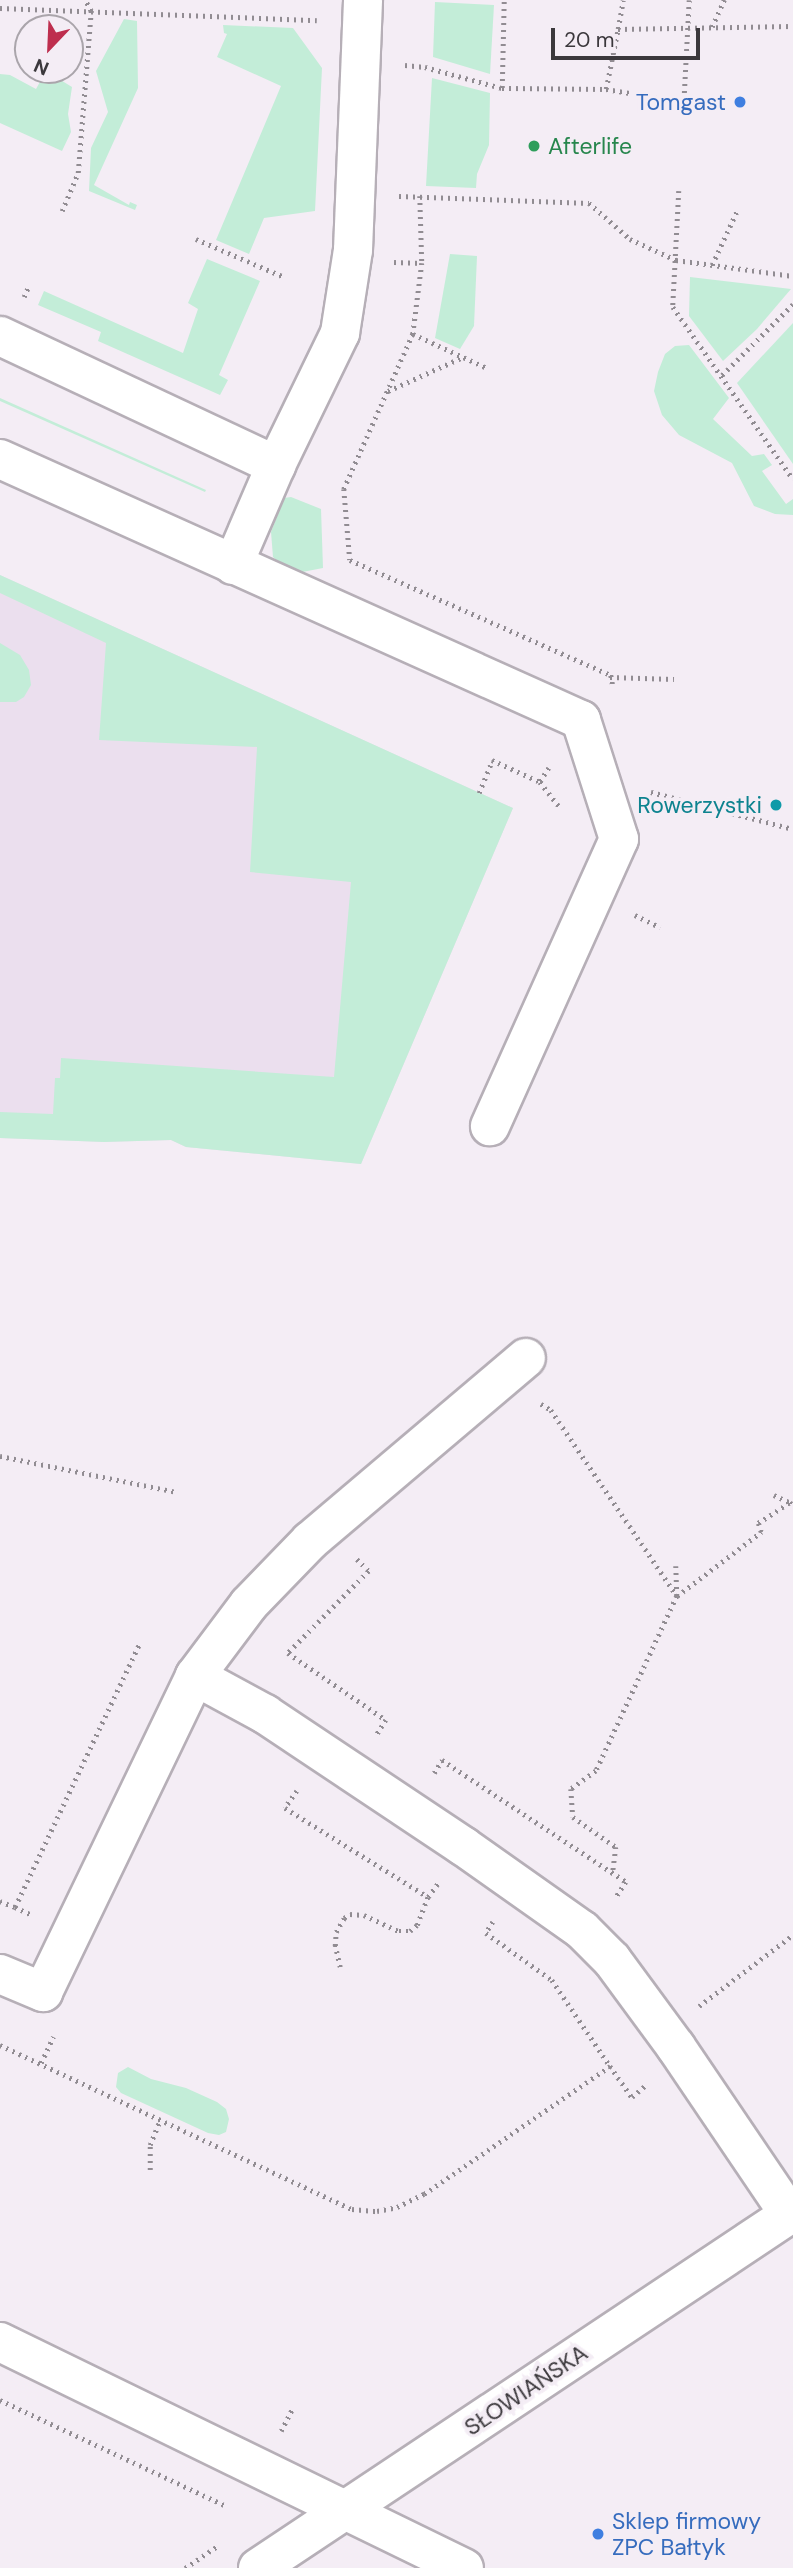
<!DOCTYPE html>
<html>
<head>
<meta charset="utf-8">
<style>
  body { margin:0 }
  #map { position:relative; width:793px; height:2568px; overflow:hidden; background:#f4edf5; font-family:"DM Sans",sans-serif }
  div>[style] { position:absolute }
  [style*='--x'] { left:calc(var(--x)*1px); top:calc(var(--y)*1px); width:calc(var(--w)*1px); rotate:calc(var(--a)*1deg) }
  .built>* { inset:0; background:#ebdfee }
  .green>* { inset:0; background:#c3edd8 }
  .path>* { height:4.5px; margin-top:-2.25px; transform-origin:0; background:repeating-linear-gradient(90deg,#918c92 0 2px,transparent 0 7px) }
  .roads { filter:drop-shadow(2px 0 #b6afb7) drop-shadow(-2px 0 #b6afb7) drop-shadow(0 2px #b6afb7) drop-shadow(0 -2px #b6afb7) }
  .minor>* { height:38px; margin:-19px; padding:0 19px; transform-origin:19px; border-radius:19px; background:#fff }
  .dots>* { width:19px; height:19px; translate:-50% -50%; box-sizing:border-box; border:4px solid #f4edf5; border-radius:50% }
  span { translate:-50% -50%; white-space:nowrap; text-align:center; line-height:1.15; -webkit-text-stroke:7px #f4edf5; paint-order:stroke }
  .shop-label { font-size:23px; color:#366cbe }
  .right { translate:-100% -50%; text-align:right }
  .left { translate:0 -50%; text-align:left }
  .leisure-label { font-size:23px; color:#27864d }
  .culture-label { font-size:23px; color:#0d838f }
  .street-label { font-size:23px; color:#3b383c }
  .north { position:absolute; left:14px; top:14px; width:70px; height:70px; box-sizing:border-box; background:#f4edf5; border:2px solid #aaa5ab; border-radius:50%; rotate:203deg; font-size:19px; font-weight:700; line-height:28px; text-align:center; color:#3b383c }
  .north::after { content:''; display:block; margin:auto; width:24px; height:32px; background:#be2e4e; clip-path:polygon(50% 0,100% 100%,50% 72%,0 100%) }
  .scale { position:absolute; left:551px; top:28px; width:149px; height:32px; box-sizing:border-box; border:4px solid #3b383c; border-top:0; padding-left:9px; font-size:21px; line-height:24px; white-space:nowrap; color:#3b383c; -webkit-text-stroke:5px #f4edf5; paint-order:stroke }
</style>
</head>
<body>
<div id="map">
  <div class="built">
    <i style="clip-path:polygon(0 575px,513px 808px,361px 1164px,186px 1147px,171px 1140px,104px 1142px,0 1138px)"></i>
  </div>
  <div class="green">
    <i style="clip-path:polygon(435px 2px,494px 5px,490px 74px,433px 57px)"></i>
    <i style="clip-path:polygon(124px 19px,137px 21px,138px 88px,94px 185px,129px 205px,130px 202px,137px 205px,135px 210px,89px 191px,91px 148px,108px 112px,96px 71px)"></i>
    <i style="clip-path:polygon(223px 25px,293px 28px,322px 68px,315px 211px,264px 218px,249px 254px,216px 240px,281px 86px,217px 57px,227px 34px,224px 33px)"></i>
    <i style="clip-path:polygon(46px 71px,72px 87px,68px 114px,71px 132px,62px 151px,0 123px,0 74px,10px 75px,36px 89px)"></i>
    <i style="clip-path:polygon(432px 78px,490px 93px,489px 145px,477px 174px,476px 188px,426px 186px)"></i>
    <i style="clip-path:polygon(450px 254px,477px 256px,474px 326px,460px 349px,435px 338px)"></i>
    <i style="clip-path:polygon(207px 259px,260px 281px,219px 375px,228px 380px,220px 395px,98px 341px,101px 332px,38px 305px,44px 291px,183px 353px,198px 309px,188px 303px)"></i>
    <i style="clip-path:polygon(690px 277px,791px 289px,757px 329px,723px 361px,689px 316px)"></i>
    <i style="clip-path:polygon(793px 323px,793px 464px,737px 383px)"></i>
    <i style="clip-path:polygon(689px 345px,729px 398px,713px 419px,752px 456px,764px 454px,772px 465px,762px 471px,786px 504px,793px 499px,793px 515px,775px 514px,754px 506px,732px 463px,679px 435px,662px 415px,654px 391px,658px 372px,665px 354px,675px 346px)"></i>
    <i style="clip-path:polygon(0 398px,206px 490px,205px 492px,0 401px)"></i>
    <i style="clip-path:polygon(291px 497px,321px 509px,323px 568px,292px 574px,273px 557px,271px 532px,284px 498px)"></i>
    <i style="clip-path:polygon(0 575px,513px 808px,361px 1164px,186px 1147px,171px 1140px,104px 1142px,0 1138px,0 1112px,53px 1114px,55px 1078px,60px 1078px,61px 1058px,334px 1077px,351px 882px,250px 872px,257px 747px,99px 740px,106px 643px,0 593px)"></i>
    <i style="clip-path:polygon(0 643px,20px 655px,29px 670px,31px 685px,24px 697px,16px 702px,0 702px)"></i>
    <i style="clip-path:polygon(128px 2067px,151px 2079px,186px 2088px,217px 2102px,226px 2109px,229px 2119px,226px 2132px,219px 2135px,208px 2133px,121px 2093px,116px 2087px,118px 2073px)"></i>
  </div>
  <div class="path">
    <i style="--x:0;--y:8;--w:317;--a:2.2"></i>
    <i style="--x:712;--y:27;--w:30;--a:-66"></i>
    <i style="--x:618;--y:29;--w:29;--a:-80"></i>
    <i style="--x:405;--y:65;--w:20;--a:6"></i>
    <i style="--x:425;--y:67;--w:80;--a:15.3"></i>
    <i style="--x:502;--y:88;--w:104;--a:0.6"></i>
    <i style="--x:606;--y:89;--w:61;--a:-78.7"></i>
    <i style="--x:618;--y:29;--w:175;--a:-1"></i>
    <i style="--x:502;--y:88;--w:88;--a:-88.7"></i>
    <i style="--x:606;--y:89;--w:78;--a:9.6"></i>
    <i style="--x:683;--y:114;--w:114;--a:-87"></i>
    <i style="--x:679;--y:191;--w:116;--a:93"></i>
    <i style="--x:673;--y:307;--w:210;--a:55.1"></i>
    <i style="--x:399;--y:196;--w:190;--a:2.1"></i>
    <i style="--x:589;--y:203;--w:55;--a:41.3"></i>
    <i style="--x:630;--y:239;--w:51;--a:24.5"></i>
    <i style="--x:676;--y:260;--w:118;--a:7.8"></i>
    <i style="--x:420;--y:196;--w:67;--a:88.3"></i>
    <i style="--x:422;--y:263;--w:72;--a:97.2"></i>
    <i style="--x:413;--y:334;--w:170;--a:114"></i>
    <i style="--x:344;--y:489;--w:71;--a:85.2"></i>
    <i style="--x:350;--y:560;--w:285;--a:23.8"></i>
    <i style="--x:611;--y:675;--w:11;--a:80"></i>
    <i style="--x:62;--y:211;--w:41;--a:-67.2"></i>
    <i style="--x:78;--y:173;--w:163;--a:-85.4"></i>
    <i style="--x:91;--y:11;--w:13;--a:-119"></i>
    <i style="--x:196;--y:239;--w:94;--a:23.3"></i>
    <i style="--x:394;--y:262;--w:28;--a:2"></i>
    <i style="--x:712;--y:265;--w:60;--a:-65.2"></i>
    <i style="--x:24;--y:297;--w:13;--a:-67"></i>
    <i style="--x:413;--y:334;--w:81;--a:24.7"></i>
    <i style="--x:722;--y:375;--w:100;--a:-45"></i>
    <i style="--x:388;--y:391;--w:82;--a:-24.4"></i>
    <i style="--x:610;--y:677;--w:64;--a:1.8"></i>
    <i style="--x:549;--y:768;--w:17;--a:123"></i>
    <i style="--x:540;--y:782;--w:31;--a:52"></i>
    <i style="--x:651;--y:792;--w:147;--a:14.6"></i>
    <i style="--x:479;--y:793;--w:35;--a:-68"></i>
    <i style="--x:492;--y:760;--w:53;--a:24.6"></i>
    <i style="--x:635;--y:915;--w:28;--a:26"></i>
    <i style="--x:541;--y:1404;--w:12;--a:31"></i>
    <i style="--x:551;--y:1410;--w:225;--a:55.9"></i>
    <i style="--x:677;--y:1596;--w:193;--a:114.8"></i>
    <i style="--x:596;--y:1771;--w:31;--a:144"></i>
    <i style="--x:571;--y:1789;--w:28;--a:86"></i>
    <i style="--x:573;--y:1817;--w:52;--a:34.9"></i>
    <i style="--x:616;--y:1847;--w:26;--a:97"></i>
    <i style="--x:0;--y:1456;--w:181;--a:11.5"></i>
    <i style="--x:774;--y:1495;--w:17;--a:25"></i>
    <i style="--x:357;--y:1559;--w:17;--a:45"></i>
    <i style="--x:369;--y:1571;--w:115;--a:134.6"></i>
    <i style="--x:288;--y:1653;--w:119;--a:34.4"></i>
    <i style="--x:386;--y:1720;--w:19;--a:122"></i>
    <i style="--x:676;--y:1566;--w:30;--a:88"></i>
    <i style="--x:677;--y:1596;--w:106;--a:-37.3"></i>
    <i style="--x:761;--y:1532;--w:9;--a:-108"></i>
    <i style="--x:758;--y:1523;--w:38;--a:-33"></i>
    <i style="--x:790;--y:1502;--w:6;--a:59"></i>
    <i style="--x:434;--y:1773;--w:15;--a:-58"></i>
    <i style="--x:442;--y:1760;--w:221;--a:33.5"></i>
    <i style="--x:626;--y:1882;--w:20;--a:123"></i>
    <i style="--x:297;--y:1791;--w:21;--a:125"></i>
    <i style="--x:285;--y:1808;--w:168;--a:31.9"></i>
    <i style="--x:428;--y:1897;--w:19;--a:-54"></i>
    <i style="--x:0;--y:1901;--w:16;--a:22"></i>
    <i style="--x:15;--y:1907;--w:292;--a:-64.7"></i>
    <i style="--x:15;--y:1907;--w:17;--a:25"></i>
    <i style="--x:493;--y:1922;--w:13;--a:122"></i>
    <i style="--x:486;--y:1933;--w:81;--a:35.5"></i>
    <i style="--x:552;--y:1980;--w:104;--a:56"></i>
    <i style="--x:340;--y:1967;--w:22;--a:-103"></i>
    <i style="--x:335;--y:1946;--w:14;--a:-86"></i>
    <i style="--x:336;--y:1932;--w:16;--a:-60"></i>
    <i style="--x:344;--y:1918;--w:7;--a:-34"></i>
    <i style="--x:350;--y:1914;--w:14;--a:4"></i>
    <i style="--x:364;--y:1915;--w:38;--a:25"></i>
    <i style="--x:399;--y:1931;--w:11;--a:0"></i>
    <i style="--x:410;--y:1931;--w:9;--a:-41"></i>
    <i style="--x:417;--y:1925;--w:30;--a:-69"></i>
    <i style="--x:699;--y:2006;--w:118;--a:-37.1"></i>
    <i style="--x:0;--y:2045;--w:388;--a:25"></i>
    <i style="--x:352;--y:2209;--w:25;--a:5"></i>
    <i style="--x:377;--y:2211;--w:20;--a:-11"></i>
    <i style="--x:397;--y:2207;--w:30;--a:-26"></i>
    <i style="--x:424;--y:2194;--w:226;--a:-34.5"></i>
    <i style="--x:610;--y:2066;--w:38;--a:55"></i>
    <i style="--x:632;--y:2097;--w:20;--a:-41"></i>
    <i style="--x:41;--y:2063;--w:29;--a:-65"></i>
    <i style="--x:150;--y:2170;--w:25;--a:-90"></i>
    <i style="--x:150;--y:2145;--w:27;--a:-68"></i>
    <i style="--x:0;--y:2400;--w:250;--a:25.1"></i>
    <i style="--x:281;--y:2431;--w:27;--a:-63"></i>
    <i style="--x:185;--y:2568;--w:41;--a:-34.1"></i>
  </div>
  <div class="roads">
    <div class="minor">
      <i style="--x:0;--y:336;--w:305;--a:25.1"></i>
      <i style="--x:0;--y:459;--w:637;--a:24.19"></i>
      <i style="--x:581;--y:720;--w:125;--a:72.3"></i>
      <i style="--x:619;--y:839;--w:315;--a:114.2"></i>
      <i style="--x:233;--y:565;--w:109;--a:-66.7"></i>
      <i style="--x:276;--y:465;--w:147;--a:-64.1"></i>
      <i style="--x:340;--y:333;--w:84;--a:-81.1"></i>
      <i style="--x:353;--y:250;--w:250;--a:-87.7"></i>
      <i style="--x:195;--y:1676;--w:90;--a:-53.1"></i>
      <i style="--x:249;--y:1604;--w:88;--a:-45.9"></i>
      <i style="--x:310;--y:1541;--w:283;--a:-40.3"></i>
      <i style="--x:0;--y:1974;--w:47;--a:22.7"></i>
      <i style="--x:43;--y:1992;--w:351;--a:-64.3"></i>
      <i style="--x:195;--y:1676;--w:80;--a:28.5"></i>
      <i style="--x:265;--y:1714;--w:238;--a:33.7"></i>
      <i style="--x:463;--y:1846;--w:146;--a:35.2"></i>
      <i style="--x:582;--y:1930;--w:42;--a:45"></i>
      <i style="--x:612;--y:1960;--w:108;--a:53.7"></i>
      <i style="--x:676;--y:2047;--w:202;--a:55.9"></i>
      <i style="--x:0;--y:2342;--w:516;--a:25.97"></i>
      <i style="--x:258;--y:2568;--w:643;--a:-33.64"></i>
    </div>
  </div>
  <div class="dots">
    <i style="left:740px;top:102px;background:#3f7fe0"></i>
    <i style="left:534px;top:146px;background:#2e9e5b"></i>
    <i style="left:776px;top:805px;background:#0f9aa8"></i>
    <i style="left:598px;top:2534px;background:#3f7fe0"></i>
  </div>
  <div class="shop-label">
    <span class="right" style="left:726px;top:102px">Tomgast</span>
    <span class="left" style="left:612px;top:2534px">Sklep firmowy<br>ZPC Bałtyk</span>
  </div>
  <div class="leisure-label">
    <span class="left" style="left:548px;top:146px">Afterlife</span>
  </div>
  <div class="culture-label">
    <span class="right" style="left:762px;top:805px">Rowerzystki</span>
  </div>
  <div class="street-label">
    <span style="left:526px;top:2390px;rotate:-34deg">SŁOWIAŃSKA</span>
  </div>
  <div class="north">N</div>
  <div class="scale">20 m</div>
</div>
</body>
</html>
